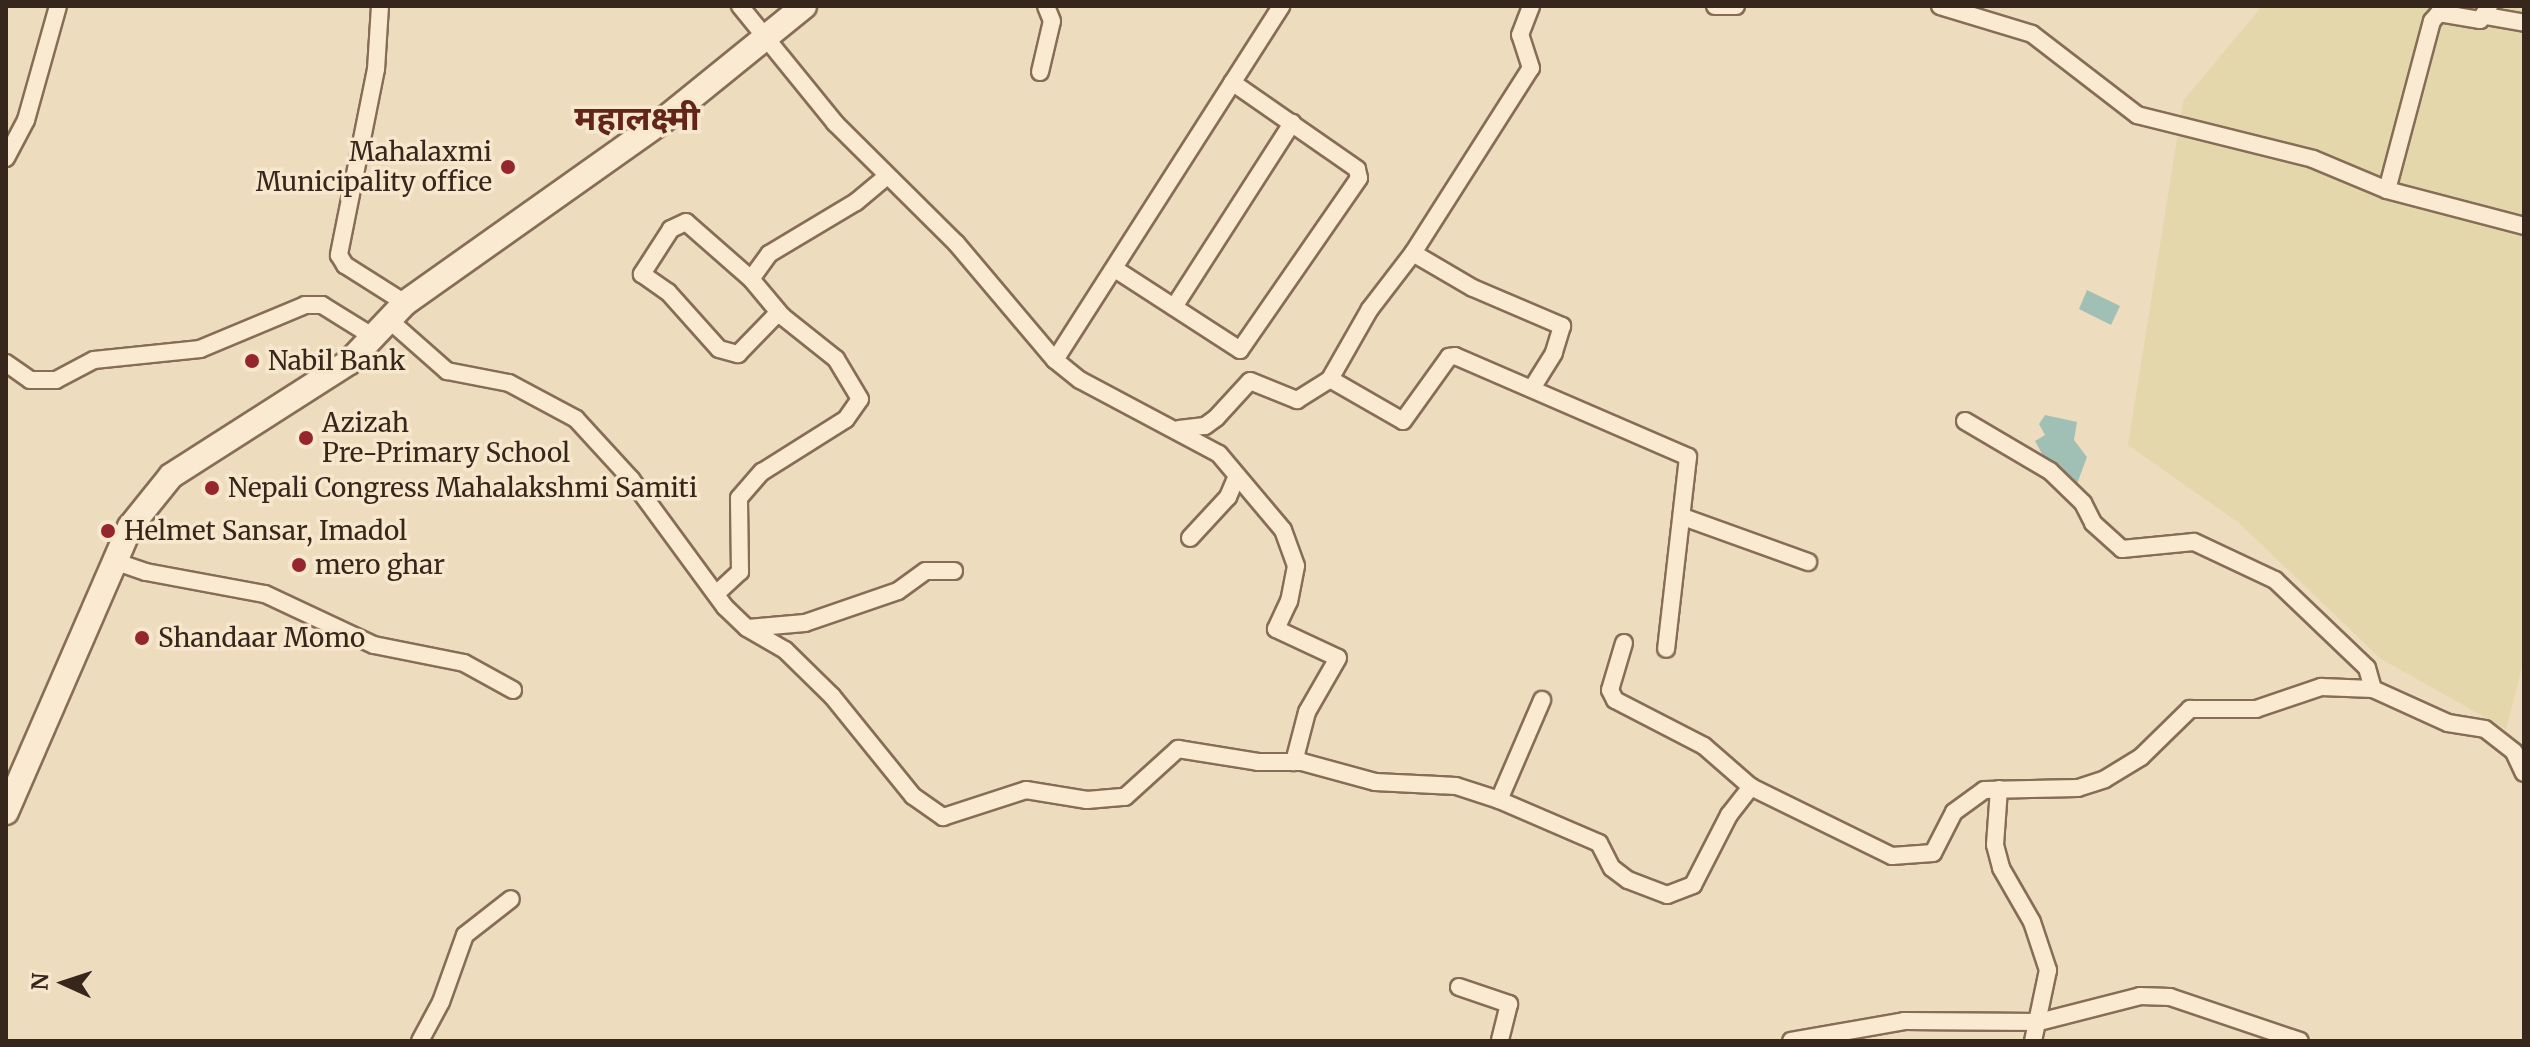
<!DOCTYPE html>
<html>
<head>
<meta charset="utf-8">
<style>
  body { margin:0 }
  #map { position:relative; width:2530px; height:1047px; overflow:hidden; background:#eedcbe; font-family:Merriweather,"Noto Sans Devanagari",serif }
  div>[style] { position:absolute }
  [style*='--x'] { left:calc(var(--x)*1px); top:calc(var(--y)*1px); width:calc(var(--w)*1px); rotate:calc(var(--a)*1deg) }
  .farmland>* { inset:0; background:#e4d7ab }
  .water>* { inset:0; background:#a1c0b5 }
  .roads { filter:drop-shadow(2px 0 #876d56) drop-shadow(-2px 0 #876d56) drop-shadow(0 2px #876d56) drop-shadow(0 -2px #876d56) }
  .minor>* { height:16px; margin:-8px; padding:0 8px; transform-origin:8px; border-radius:8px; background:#f9ead1 }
  .secondary>* { height:24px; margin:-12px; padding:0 12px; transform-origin:12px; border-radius:12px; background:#f9ead1 }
  .dots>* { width:22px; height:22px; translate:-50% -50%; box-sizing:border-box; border:4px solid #f6e7cd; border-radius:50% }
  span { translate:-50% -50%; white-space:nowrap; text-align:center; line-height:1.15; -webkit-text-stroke:7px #f6e7cd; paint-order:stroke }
  .poi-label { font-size:26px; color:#36261b }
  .right { translate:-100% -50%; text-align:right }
  .left { translate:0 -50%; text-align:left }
  .district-label { font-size:34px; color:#63241a; font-weight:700 }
  .frame { position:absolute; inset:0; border:8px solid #36261b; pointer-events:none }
  .north { position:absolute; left:24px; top:943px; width:80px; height:80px; -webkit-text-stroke:6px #f6e7cd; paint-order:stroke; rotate:273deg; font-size:22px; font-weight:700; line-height:32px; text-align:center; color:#36261b }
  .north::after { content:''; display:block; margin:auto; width:28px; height:36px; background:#36261b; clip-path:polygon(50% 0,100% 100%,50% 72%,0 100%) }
</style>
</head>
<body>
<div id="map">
  <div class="farmland">
    <i style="clip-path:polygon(2262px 6px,2524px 6px,2524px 660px,2506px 729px,2381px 659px,2239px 523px,2128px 445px,2183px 101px)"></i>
  </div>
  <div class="water">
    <i style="clip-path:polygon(2087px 290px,2120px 306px,2111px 325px,2079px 309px)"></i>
    <i style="clip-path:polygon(2045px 415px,2077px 422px,2074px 440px,2087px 457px,2077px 484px,2046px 461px,2035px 441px,2045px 435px,2039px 424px)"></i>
  </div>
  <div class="roads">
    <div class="minor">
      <i style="--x:380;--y:6;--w:63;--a:93.6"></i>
      <i style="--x:376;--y:69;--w:190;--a:101.3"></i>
      <i style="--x:339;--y:255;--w:12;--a:59"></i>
      <i style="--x:345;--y:265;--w:71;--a:32.3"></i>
      <i style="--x:740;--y:6;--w:151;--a:50.9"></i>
      <i style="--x:835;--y:123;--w:170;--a:44.8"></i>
      <i style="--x:956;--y:243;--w:153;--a:49.8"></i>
      <i style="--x:1055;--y:360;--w:32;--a:39"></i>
      <i style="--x:1080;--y:380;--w:157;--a:28"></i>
      <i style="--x:1219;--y:454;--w:99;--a:49.9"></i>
      <i style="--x:1283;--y:530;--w:38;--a:70"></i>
      <i style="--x:1296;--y:566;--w:36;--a:101"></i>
      <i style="--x:1289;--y:601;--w:31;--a:115"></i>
      <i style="--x:1276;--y:629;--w:68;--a:25.1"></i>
      <i style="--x:1338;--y:658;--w:62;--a:119.9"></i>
      <i style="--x:1307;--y:712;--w:52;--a:104.6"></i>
      <i style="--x:1715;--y:6;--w:21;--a:0"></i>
      <i style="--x:1940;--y:6;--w:96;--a:16.9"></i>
      <i style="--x:2032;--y:34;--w:133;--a:37.6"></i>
      <i style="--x:2137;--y:115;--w:181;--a:14"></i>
      <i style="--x:2313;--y:159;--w:80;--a:22.7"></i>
      <i style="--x:2387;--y:190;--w:142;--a:14.7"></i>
      <i style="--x:2486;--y:16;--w:39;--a:10"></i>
      <i style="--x:1040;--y:72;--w:52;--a:-76.8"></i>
      <i style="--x:1052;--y:21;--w:16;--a:-112"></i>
      <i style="--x:6;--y:158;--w:43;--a:-62.2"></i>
      <i style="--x:26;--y:120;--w:118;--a:-74.3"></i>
      <i style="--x:2387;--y:190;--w:175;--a:-75.1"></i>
      <i style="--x:2432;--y:21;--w:11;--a:-49"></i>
      <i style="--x:2439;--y:13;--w:42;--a:9.7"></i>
      <i style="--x:2480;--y:20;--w:17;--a:-57"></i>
      <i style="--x:1413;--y:253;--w:69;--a:30.3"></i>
      <i style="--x:1473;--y:288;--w:97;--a:23.1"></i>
      <i style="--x:1562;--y:326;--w:28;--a:107"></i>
      <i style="--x:1554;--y:353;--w:40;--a:122"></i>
      <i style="--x:1115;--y:269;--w:149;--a:32.9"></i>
      <i style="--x:1240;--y:350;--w:209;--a:-55.3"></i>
      <i style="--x:1359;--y:178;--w:9;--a:-103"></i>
      <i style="--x:1357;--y:169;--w:152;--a:-145.2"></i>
      <i style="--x:751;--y:279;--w:31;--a:-54"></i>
      <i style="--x:769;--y:254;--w:101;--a:-30.9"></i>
      <i style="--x:856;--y:202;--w:40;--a:-40"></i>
      <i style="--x:1174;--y:307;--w:219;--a:-57.3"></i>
      <i style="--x:388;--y:319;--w:79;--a:41.4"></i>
      <i style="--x:447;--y:371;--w:63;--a:11"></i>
      <i style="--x:509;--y:383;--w:76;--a:28.2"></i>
      <i style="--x:576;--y:419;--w:81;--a:47.5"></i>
      <i style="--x:631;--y:479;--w:159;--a:53.7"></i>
      <i style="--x:725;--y:607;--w:30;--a:44"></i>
      <i style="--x:747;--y:628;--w:44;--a:30.1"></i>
      <i style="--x:785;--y:650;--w:66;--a:44.4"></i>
      <i style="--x:832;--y:696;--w:129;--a:51"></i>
      <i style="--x:913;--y:796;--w:37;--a:35"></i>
      <i style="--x:943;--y:817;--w:87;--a:-18"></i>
      <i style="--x:1026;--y:790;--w:62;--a:9.3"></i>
      <i style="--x:1087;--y:800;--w:38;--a:-5"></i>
      <i style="--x:1125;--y:797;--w:72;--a:-42.2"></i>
      <i style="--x:1178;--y:749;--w:81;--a:9.2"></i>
      <i style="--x:1258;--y:762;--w:44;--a:0"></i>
      <i style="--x:1302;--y:762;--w:76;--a:15.3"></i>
      <i style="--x:1375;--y:782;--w:81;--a:2.8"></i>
      <i style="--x:1456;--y:786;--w:45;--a:18"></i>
      <i style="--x:1499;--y:800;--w:109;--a:23.3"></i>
      <i style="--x:1599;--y:843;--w:28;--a:63"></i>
      <i style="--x:1612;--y:868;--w:20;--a:37"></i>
      <i style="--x:1628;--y:880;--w:42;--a:21"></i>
      <i style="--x:1667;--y:895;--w:28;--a:-21"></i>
      <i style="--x:1693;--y:885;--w:79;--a:-62.8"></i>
      <i style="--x:1729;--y:815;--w:36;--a:-52"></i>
      <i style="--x:1055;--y:360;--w:420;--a:-57.4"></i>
      <i style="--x:6;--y:363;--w:29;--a:35"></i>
      <i style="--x:30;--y:380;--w:26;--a:0"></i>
      <i style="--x:56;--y:380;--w:43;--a:-27.8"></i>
      <i style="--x:94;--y:360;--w:107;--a:-5.9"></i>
      <i style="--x:200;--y:349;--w:114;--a:-22.7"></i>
      <i style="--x:305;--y:305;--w:17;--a:0"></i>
      <i style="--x:322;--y:305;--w:59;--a:31.8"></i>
      <i style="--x:1330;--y:379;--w:84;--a:29.9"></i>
      <i style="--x:1403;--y:421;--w:79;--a:-54.3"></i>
      <i style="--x:1449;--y:357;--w:6;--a:-9"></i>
      <i style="--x:1455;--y:356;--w:254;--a:23.4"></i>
      <i style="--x:1688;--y:457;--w:193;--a:96.5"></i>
      <i style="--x:1965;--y:421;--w:99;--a:30.5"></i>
      <i style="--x:2050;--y:471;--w:46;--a:44.1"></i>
      <i style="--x:2083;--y:503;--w:22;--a:63"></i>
      <i style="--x:2093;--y:523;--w:39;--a:42"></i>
      <i style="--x:2122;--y:549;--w:72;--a:-5.6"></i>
      <i style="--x:2194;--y:542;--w:89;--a:25.1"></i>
      <i style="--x:2275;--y:580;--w:127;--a:43.7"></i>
      <i style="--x:2367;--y:668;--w:22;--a:74"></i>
      <i style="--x:1179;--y:429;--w:26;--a:-7"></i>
      <i style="--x:1205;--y:426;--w:14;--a:-36"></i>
      <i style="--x:1216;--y:418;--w:50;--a:-47.4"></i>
      <i style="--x:1250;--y:381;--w:51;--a:22"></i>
      <i style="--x:1297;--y:400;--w:39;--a:-32"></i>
      <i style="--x:1330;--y:379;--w:81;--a:-60.3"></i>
      <i style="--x:1370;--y:309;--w:71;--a:-52.5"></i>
      <i style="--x:1413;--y:253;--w:219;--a:-57.5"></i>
      <i style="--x:1531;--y:68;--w:35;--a:-108"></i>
      <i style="--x:1520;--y:35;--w:31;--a:-69"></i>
      <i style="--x:1683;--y:517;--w:133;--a:19.8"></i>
      <i style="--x:1190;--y:538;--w:56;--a:-47.2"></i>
      <i style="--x:1228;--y:497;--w:21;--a:-67"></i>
      <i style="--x:114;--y:561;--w:34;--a:19"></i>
      <i style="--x:146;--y:572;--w:121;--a:10.5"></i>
      <i style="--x:265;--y:594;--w:120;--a:25.1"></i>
      <i style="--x:374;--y:645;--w:92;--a:11.3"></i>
      <i style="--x:464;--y:663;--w:56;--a:28.9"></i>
      <i style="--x:716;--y:594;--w:33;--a:-43"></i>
      <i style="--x:740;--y:572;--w:74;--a:-90.8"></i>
      <i style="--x:739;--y:498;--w:35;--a:-49"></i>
      <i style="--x:762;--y:472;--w:99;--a:-32.2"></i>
      <i style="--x:846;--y:419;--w:24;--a:-55"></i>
      <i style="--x:860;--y:399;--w:47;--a:-121"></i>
      <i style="--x:836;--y:359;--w:69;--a:-141.5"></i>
      <i style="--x:782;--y:316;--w:48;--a:-130"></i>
      <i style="--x:751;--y:279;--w:86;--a:-138.8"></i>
      <i style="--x:686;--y:222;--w:17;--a:155"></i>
      <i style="--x:671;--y:229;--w:54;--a:122.8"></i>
      <i style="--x:642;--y:274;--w:32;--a:35"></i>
      <i style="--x:668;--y:292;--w:76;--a:48.2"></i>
      <i style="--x:719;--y:349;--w:20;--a:15"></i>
      <i style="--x:738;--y:354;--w:53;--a:-45.8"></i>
      <i style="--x:775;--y:316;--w:7;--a:0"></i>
      <i style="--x:748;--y:628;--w:57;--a:-5"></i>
      <i style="--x:805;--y:623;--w:98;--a:-19"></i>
      <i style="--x:898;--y:591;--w:34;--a:-36"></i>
      <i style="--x:926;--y:571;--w:28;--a:0"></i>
      <i style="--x:1624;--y:643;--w:49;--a:106.6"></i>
      <i style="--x:1610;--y:690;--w:11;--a:63"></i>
      <i style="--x:1615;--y:700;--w:100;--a:27.3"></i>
      <i style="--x:1704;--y:746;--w:62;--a:41.1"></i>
      <i style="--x:1751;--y:787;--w:157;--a:26.1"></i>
      <i style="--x:1892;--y:856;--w:41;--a:-4.2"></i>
      <i style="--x:1933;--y:853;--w:46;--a:-62.9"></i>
      <i style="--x:1954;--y:812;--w:37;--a:-36"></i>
      <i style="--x:1984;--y:790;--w:94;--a:-1.2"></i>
      <i style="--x:2078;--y:788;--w:28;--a:-18"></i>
      <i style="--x:2105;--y:779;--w:42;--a:-31.4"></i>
      <i style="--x:2141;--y:757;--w:69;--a:-44.4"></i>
      <i style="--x:2190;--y:709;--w:66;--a:0"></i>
      <i style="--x:2256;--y:709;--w:69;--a:-18.7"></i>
      <i style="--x:2321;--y:687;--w:52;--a:2.2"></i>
      <i style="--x:2373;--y:689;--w:82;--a:24.4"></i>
      <i style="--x:2448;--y:723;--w:37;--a:9"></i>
      <i style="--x:2485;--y:729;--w:37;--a:38"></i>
      <i style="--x:2514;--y:752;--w:23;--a:65"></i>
      <i style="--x:1999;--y:789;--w:56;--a:94.1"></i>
      <i style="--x:1995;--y:845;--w:24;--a:75"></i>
      <i style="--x:2001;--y:868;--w:62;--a:60.1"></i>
      <i style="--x:2032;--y:922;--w:51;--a:71.6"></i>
      <i style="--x:2048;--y:970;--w:73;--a:101.9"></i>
      <i style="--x:1499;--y:800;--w:109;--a:-66.7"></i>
      <i style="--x:1459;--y:987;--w:53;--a:18.8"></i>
      <i style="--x:1509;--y:1004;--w:38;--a:104"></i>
      <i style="--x:420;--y:1041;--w:44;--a:-61.7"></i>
      <i style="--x:441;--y:1002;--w:71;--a:-70.3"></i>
      <i style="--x:465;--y:935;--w:58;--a:-38"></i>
      <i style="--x:1791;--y:1041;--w:115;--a:-10"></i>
      <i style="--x:1904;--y:1021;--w:135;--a:0.4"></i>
      <i style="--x:2039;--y:1022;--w:104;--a:-14.4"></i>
      <i style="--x:2140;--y:996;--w:30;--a:2"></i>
      <i style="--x:2170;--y:997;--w:137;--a:18.7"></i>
    </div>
    <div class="secondary">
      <i style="--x:6;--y:812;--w:311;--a:-66.5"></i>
      <i style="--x:130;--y:527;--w:65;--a:-51.2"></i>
      <i style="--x:171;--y:476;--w:211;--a:-32.6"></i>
      <i style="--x:349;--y:362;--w:81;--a:-46.5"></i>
      <i style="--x:405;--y:303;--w:314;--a:-35.3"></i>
      <i style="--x:661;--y:122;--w:184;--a:-39"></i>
    </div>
  </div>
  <div class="dots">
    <i style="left:508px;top:167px;background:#96262e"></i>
    <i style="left:252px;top:361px;background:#96262e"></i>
    <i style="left:306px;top:438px;background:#96262e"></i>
    <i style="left:212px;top:488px;background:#96262e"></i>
    <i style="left:108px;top:531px;background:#96262e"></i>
    <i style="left:299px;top:565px;background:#96262e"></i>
    <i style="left:142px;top:638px;background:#96262e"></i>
  </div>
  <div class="poi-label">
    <span class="right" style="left:492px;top:167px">Mahalaxmi<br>Municipality office</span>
    <span class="left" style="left:268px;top:361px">Nabil Bank</span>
    <span class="left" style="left:322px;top:438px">Azizah<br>Pre-Primary School</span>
    <span class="left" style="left:228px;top:488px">Nepali Congress Mahalakshmi Samiti</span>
    <span class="left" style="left:124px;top:531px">Helmet Sansar, Imadol</span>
    <span class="left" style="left:315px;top:565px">mero ghar</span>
    <span class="left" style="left:158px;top:638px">Shandaar Momo</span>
  </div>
  <div class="district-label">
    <span style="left:637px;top:119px">महालक्ष्मी</span>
  </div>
  <div class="frame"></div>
  <div class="north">N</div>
</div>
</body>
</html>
